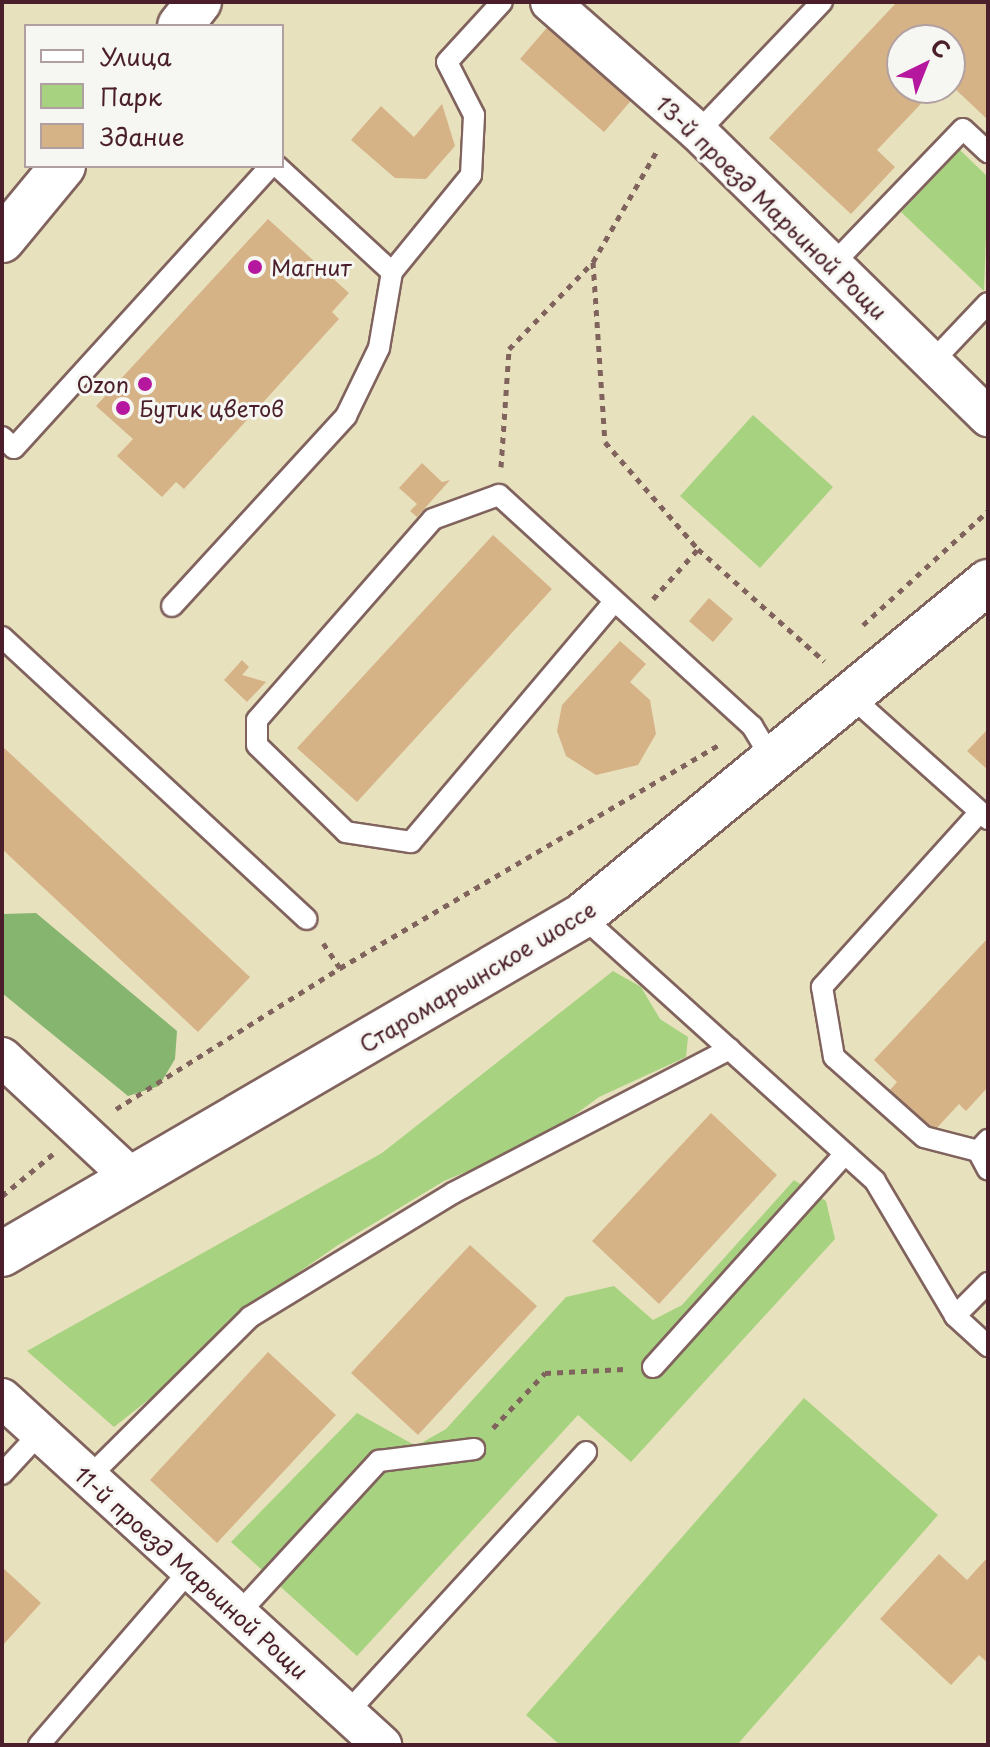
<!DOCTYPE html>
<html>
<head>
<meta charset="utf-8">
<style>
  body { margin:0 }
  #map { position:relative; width:990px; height:1747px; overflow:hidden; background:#e8e1be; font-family:"Playpen Sans",sans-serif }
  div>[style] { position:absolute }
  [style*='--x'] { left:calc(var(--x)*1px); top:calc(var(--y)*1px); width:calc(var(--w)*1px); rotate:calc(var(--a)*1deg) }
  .green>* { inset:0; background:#a7d380 }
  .forest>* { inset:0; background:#85b56e }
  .building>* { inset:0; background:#d6b287 }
  .path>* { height:5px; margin-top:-2.5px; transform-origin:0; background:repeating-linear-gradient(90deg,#81635e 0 6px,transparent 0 12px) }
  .roads { filter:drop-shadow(2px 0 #81635e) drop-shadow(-2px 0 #81635e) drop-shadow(0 2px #81635e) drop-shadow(0 -2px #81635e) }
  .service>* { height:20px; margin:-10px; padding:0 10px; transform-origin:10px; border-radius:10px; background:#fff }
  .minor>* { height:38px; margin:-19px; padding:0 19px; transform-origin:19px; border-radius:19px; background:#fff }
  .tertiary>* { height:44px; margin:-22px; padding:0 22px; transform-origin:22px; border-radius:22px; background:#fff }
  .dots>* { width:22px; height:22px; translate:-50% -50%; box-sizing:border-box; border:4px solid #f6f6f2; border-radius:50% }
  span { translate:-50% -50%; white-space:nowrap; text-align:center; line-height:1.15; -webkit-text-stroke:6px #f6f6f2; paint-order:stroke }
  .street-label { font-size:22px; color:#4a1f2b }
  .poi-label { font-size:22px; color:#4a1f2b }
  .left { translate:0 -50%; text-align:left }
  .right { translate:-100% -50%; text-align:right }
  .frame { position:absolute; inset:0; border:4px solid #4a1f2b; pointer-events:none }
  .legend { position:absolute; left:24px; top:24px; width:260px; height:144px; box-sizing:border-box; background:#f6f6f2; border:2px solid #b1a0a2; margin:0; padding:10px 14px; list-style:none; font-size:24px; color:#4a1f2b }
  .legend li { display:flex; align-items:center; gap:16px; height:40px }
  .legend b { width:40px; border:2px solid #b1a0a2 }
  .north { position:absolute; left:886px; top:24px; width:80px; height:80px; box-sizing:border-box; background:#f6f6f2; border:2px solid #b1a0a2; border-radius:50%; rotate:43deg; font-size:22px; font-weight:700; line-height:32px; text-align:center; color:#4a1f2b }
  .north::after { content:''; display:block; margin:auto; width:28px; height:36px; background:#b5179e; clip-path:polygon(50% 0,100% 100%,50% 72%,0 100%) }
</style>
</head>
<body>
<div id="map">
  <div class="green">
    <i style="clip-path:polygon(960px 150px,988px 177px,984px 291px,901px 212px)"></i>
    <i style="clip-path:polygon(753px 415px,833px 487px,760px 568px,680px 496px)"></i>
    <i style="clip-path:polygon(613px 971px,641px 987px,660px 1019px,688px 1037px,686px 1057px,599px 1097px,538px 1142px,444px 1181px,338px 1245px,227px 1322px,181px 1374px,114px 1427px,27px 1351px,382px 1153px)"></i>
    <i style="clip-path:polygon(794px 1180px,826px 1201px,835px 1239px,631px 1462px,578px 1415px,357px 1656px,231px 1542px,357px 1413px,416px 1446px,446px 1429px,566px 1297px,614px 1286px,653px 1320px,682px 1305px)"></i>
    <i style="clip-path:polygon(804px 1398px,938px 1515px,737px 1745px,560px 1745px,526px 1715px)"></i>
  </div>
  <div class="forest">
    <i style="clip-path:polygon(36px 913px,177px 1031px,175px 1059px,159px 1086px,128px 1096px,2px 993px,2px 914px)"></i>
  </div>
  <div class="building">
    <i style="clip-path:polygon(897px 2px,988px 2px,988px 120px,950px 84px,950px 40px,902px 40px,902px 88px,936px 88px,877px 150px,895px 167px,851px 214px,769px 138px)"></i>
    <i style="clip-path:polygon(551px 23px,635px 96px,604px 132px,520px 59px)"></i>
    <i style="clip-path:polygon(442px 104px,455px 146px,426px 179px,395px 178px,351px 140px,381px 106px,414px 137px)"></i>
    <i style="clip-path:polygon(268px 219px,349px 293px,332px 312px,339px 319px,184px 489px,176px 482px,162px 497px,117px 456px,133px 439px,96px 406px)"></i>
    <i style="clip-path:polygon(422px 463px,442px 482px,450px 480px,417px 517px,410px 511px,417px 504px,399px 488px)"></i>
    <i style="clip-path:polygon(493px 535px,552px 589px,357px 802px,297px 748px)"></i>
    <i style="clip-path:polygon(709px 598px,733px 619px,713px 642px,689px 621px)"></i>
    <i style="clip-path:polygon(620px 641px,646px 664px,630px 682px,650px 700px,656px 734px,638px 765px,596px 775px,566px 756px,557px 731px,562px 705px)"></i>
    <i style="clip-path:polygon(242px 660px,249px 667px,242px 675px,266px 682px,247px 702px,224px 680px)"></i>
    <i style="clip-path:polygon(988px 729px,988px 770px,967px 751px)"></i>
    <i style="clip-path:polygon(2px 746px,250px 977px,198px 1032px,2px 849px)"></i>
    <i style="clip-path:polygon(988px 938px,988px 1087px,966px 1111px,959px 1104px,934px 1131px,890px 1090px,897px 1082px,874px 1060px)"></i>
    <i style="clip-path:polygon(711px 1113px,777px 1175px,659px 1304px,592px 1241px)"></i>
    <i style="clip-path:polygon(470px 1245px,537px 1306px,418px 1435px,351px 1373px)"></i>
    <i style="clip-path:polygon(268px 1352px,336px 1415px,217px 1543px,150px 1480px)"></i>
    <i style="clip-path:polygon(939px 1554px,967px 1580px,988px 1557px,988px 1663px,979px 1655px,951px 1685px,880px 1619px)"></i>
    <i style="clip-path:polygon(2px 1567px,41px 1603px,2px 1646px)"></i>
  </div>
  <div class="path">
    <i style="--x:593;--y:262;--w:180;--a:86.2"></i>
    <i style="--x:605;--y:442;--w:142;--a:49"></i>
    <i style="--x:698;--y:549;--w:169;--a:41.6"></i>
    <i style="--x:501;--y:467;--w:118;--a:-86.1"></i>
    <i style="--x:509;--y:349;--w:121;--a:-46"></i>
    <i style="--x:593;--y:262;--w:130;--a:-60.1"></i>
    <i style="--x:653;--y:599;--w:67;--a:-48"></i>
    <i style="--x:863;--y:625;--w:169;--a:-42.4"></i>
    <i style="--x:340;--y:968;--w:439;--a:-30.5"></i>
    <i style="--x:116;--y:1109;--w:265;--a:-32.2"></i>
    <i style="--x:340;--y:968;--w:30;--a:-124"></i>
    <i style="--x:2;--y:1196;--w:66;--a:-39.5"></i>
    <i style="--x:493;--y:1428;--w:76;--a:-46.6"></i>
    <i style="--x:545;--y:1373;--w:79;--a:-2.9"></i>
  </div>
  <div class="roads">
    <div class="service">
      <i style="--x:698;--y:132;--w:180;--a:-46.4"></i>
      <i style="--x:277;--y:166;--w:156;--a:42.7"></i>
      <i style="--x:392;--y:272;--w:125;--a:-50.8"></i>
      <i style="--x:471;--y:175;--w:60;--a:-87.1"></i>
      <i style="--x:474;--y:115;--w:59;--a:-117"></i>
      <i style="--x:447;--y:62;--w:81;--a:-47.5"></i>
      <i style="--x:833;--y:264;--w:187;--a:-46.1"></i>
      <i style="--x:963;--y:129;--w:34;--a:43"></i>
      <i style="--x:932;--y:362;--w:81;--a:-46.5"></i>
      <i style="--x:2;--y:437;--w:16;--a:43"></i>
      <i style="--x:14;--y:448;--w:382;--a:-47.7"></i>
      <i style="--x:613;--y:603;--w:313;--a:130.2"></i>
      <i style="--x:411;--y:842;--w:66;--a:-171.3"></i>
      <i style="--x:346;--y:832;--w:124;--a:-135.7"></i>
      <i style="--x:257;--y:745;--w:25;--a:-90"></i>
      <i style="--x:257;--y:720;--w:267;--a:-48.8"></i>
      <i style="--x:433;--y:519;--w:70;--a:-20"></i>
      <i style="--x:499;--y:495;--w:343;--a:42.4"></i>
      <i style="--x:752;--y:726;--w:39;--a:59"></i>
      <i style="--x:172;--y:606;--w:258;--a:-47.5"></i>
      <i style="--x:346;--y:416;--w:76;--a:-64.1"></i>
      <i style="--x:379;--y:348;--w:77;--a:-80.3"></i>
      <i style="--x:2;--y:637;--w:415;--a:42.8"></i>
      <i style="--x:854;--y:699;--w:180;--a:41.8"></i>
      <i style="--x:980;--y:812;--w:236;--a:132.1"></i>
      <i style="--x:822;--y:987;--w:71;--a:80.3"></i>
      <i style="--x:834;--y:1057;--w:120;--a:41.6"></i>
      <i style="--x:924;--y:1137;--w:56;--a:14.5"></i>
      <i style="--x:978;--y:1151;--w:15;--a:-48"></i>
      <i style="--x:582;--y:916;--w:395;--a:42.1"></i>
      <i style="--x:875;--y:1181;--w:157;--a:59.3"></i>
      <i style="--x:955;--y:1316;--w:47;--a:-45"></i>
      <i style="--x:978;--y:1151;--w:21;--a:62"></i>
      <i style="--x:955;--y:1316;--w:45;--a:42.3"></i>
      <i style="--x:653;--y:1367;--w:287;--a:-48"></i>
      <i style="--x:2;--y:1474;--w:56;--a:-47.2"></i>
      <i style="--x:89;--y:1477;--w:227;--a:-44.8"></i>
      <i style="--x:250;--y:1317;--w:238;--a:-31.4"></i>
      <i style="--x:453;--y:1193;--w:312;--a:-27.5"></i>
      <i style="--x:239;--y:1613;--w:207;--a:-47.4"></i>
      <i style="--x:379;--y:1461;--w:96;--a:-7.2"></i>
      <i style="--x:347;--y:1713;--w:354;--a:-47.5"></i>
      <i style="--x:39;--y:1745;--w:231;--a:-49.2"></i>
    </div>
    <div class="minor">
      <i style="--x:550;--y:2;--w:197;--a:41.3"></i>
      <i style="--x:698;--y:132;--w:407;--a:44.5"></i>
      <i style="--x:2;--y:1057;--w:180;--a:43"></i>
      <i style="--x:2;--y:1398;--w:515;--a:42.4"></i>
    </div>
    <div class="tertiary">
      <i style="--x:180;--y:26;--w:31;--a:-52"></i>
      <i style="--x:2;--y:240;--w:96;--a:-50.5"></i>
      <i style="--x:2;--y:1254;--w:671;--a:-30.23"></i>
      <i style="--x:582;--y:916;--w:526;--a:-39.44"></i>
    </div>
  </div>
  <div class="dots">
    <i style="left:255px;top:267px;background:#b5179e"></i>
    <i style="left:145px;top:384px;background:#b5179e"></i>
    <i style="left:123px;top:408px;background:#b5179e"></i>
  </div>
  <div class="street-label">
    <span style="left:772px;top:207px;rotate:44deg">13-й проезд Марьиной Рощи</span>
    <span style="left:477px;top:976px;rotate:-31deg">Старомарьинское шоссе</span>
    <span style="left:192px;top:1572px;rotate:42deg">11-й проезд Марьиной Рощи</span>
  </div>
  <div class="poi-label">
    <span class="left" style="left:271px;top:267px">Магнит</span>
    <span class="right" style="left:129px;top:384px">Ozon</span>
    <span class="left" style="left:139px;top:408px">Бутик цветов</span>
  </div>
  <div class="frame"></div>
  <ul class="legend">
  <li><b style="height:10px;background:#fff"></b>Улица</li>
  <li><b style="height:22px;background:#a7d380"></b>Парк</li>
  <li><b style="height:22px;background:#d6b287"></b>Здание</li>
  </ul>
  <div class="north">С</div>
</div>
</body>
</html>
